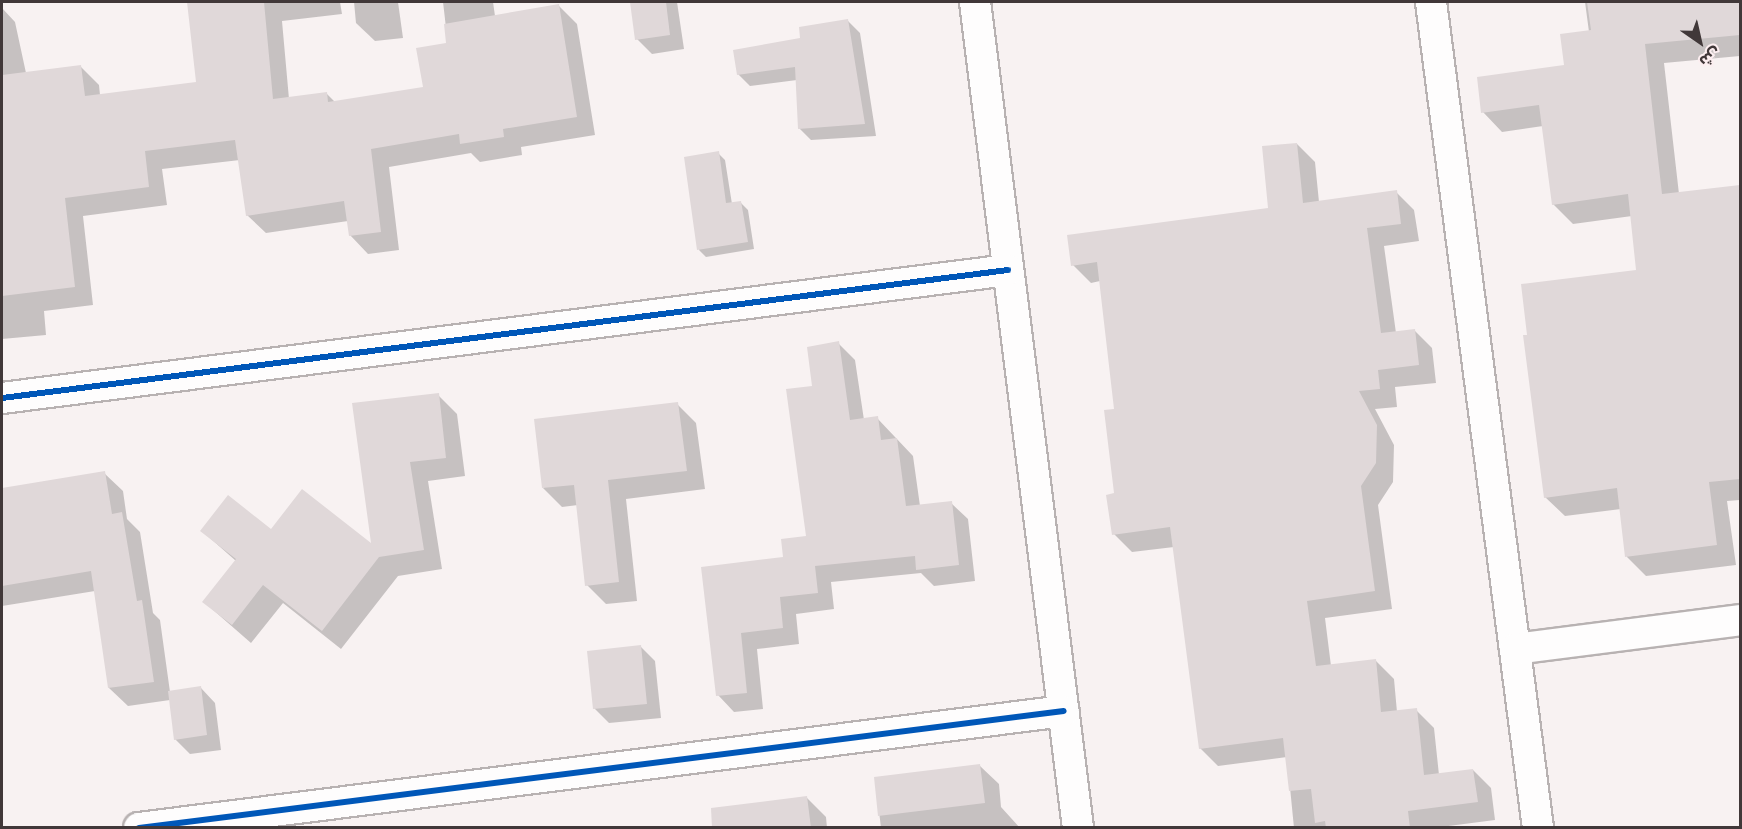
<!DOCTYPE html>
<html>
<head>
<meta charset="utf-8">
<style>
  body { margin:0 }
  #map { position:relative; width:1742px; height:829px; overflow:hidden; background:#f8f2f2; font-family:"Nunito Sans","Noto Sans Arabic",sans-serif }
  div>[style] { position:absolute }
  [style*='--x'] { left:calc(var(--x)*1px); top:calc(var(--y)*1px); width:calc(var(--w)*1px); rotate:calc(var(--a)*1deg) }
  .shadow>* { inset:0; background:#0003 }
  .building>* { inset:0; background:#e0d8d9 }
  .roads { filter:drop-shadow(2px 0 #b8b2b2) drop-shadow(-2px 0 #b8b2b2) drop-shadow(0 2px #b8b2b2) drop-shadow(0 -2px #b8b2b2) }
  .street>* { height:30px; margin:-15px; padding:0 15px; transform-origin:15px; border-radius:15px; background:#fefdfd }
  .cycleway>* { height:6px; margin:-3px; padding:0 3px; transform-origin:3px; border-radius:3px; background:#0057b8 }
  span { translate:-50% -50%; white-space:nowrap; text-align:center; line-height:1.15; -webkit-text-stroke:5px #fceef0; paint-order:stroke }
  .frame { position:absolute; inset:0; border:3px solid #413839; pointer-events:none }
  .north { position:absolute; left:1670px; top:12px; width:60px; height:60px; -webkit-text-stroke:4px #fceef0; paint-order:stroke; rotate:146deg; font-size:16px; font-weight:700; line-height:24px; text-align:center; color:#413839 }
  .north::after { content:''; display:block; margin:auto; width:21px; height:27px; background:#413839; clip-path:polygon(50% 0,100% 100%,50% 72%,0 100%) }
</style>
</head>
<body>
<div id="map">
  <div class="shadow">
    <i style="clip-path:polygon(188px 2px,340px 2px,342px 14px,282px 21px,289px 99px,326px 93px,335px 102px,424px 88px,448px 45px,443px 2px,493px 2px,495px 16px,559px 6px,577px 24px,595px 135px,521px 147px,522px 155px,480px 162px,471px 153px,389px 167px,399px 250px,368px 254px,350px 235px,348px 221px,266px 233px,247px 215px,240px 160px,162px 169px,167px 205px,83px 216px,93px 305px,44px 311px,46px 335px,2px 339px,2px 8px,15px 22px,26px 73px,80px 66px,99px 85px,100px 95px,198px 84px)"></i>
    <i style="clip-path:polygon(354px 2px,398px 2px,403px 38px,375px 41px,356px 23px)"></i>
    <i style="clip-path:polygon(631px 2px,677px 2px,684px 49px,652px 54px,637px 39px)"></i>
    <i style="clip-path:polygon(1585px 2px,1740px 2px,1740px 56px,1664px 63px,1679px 194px,1740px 186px,1740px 500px,1727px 501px,1736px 565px,1646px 576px,1627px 557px,1621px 509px,1565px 516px,1545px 497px,1638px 272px,1632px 216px,1573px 224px,1553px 204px,1543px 126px,1502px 132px,1483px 112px,1566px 66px,1589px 32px)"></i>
    <i style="clip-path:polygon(848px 21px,860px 33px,876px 136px,811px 140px,799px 128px,797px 80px,750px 86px,738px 74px)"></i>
    <i style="clip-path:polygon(1297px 144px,1315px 162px,1319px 202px,1396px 192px,1414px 210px,1419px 241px,1384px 246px,1396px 333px,1414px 330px,1432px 348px,1436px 383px,1395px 387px,1397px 407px,1375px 409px,1394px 445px,1393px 482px,1378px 505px,1392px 609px,1325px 618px,1331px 666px,1376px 661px,1394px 679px,1397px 712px,1416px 710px,1434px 728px,1439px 775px,1473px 770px,1491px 788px,1495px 820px,1433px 828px,1294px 828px,1287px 757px,1218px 766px,1200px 748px,1174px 547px,1132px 552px,1114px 534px,1115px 410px,1100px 281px,1091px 283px,1073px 265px,1270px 209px)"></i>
    <i style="clip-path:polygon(718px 153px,725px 160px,732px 204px,741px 203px,748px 210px,754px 249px,706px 257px,699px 250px)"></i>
    <i style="clip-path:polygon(838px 343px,855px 360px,864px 420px,877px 418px,913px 456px,920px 506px,951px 503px,968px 519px,975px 581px,934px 586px,921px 573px,831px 582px,834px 609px,796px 614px,799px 644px,757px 649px,763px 709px,734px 712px,718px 695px,703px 568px,785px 558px,808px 537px,814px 387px)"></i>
    <i style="clip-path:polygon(438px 395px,457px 414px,465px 476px,428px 481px,442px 569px,398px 576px,341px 649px,283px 603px,251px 643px,204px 602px,236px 561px,202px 531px,272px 531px,373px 546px)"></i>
    <i style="clip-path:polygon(677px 404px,696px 423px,705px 489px,626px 499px,637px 601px,606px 604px,587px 585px,578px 505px,562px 507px,543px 488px)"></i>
    <i style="clip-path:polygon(104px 473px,123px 491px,127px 519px,140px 532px,153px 613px,160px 620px,170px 692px,201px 688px,215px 703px,221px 750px,190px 754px,175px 739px,170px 700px,128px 706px,109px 688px,95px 591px,2px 606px,2px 489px)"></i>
    <i style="clip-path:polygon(640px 646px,655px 661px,661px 718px,609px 723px,594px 708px)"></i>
    <i style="clip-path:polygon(980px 766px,999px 784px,1001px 807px,1020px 828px,881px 828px,875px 778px)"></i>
    <i style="clip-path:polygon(807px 798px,826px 817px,827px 828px,743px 828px)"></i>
  </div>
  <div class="building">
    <i style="clip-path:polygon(187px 2px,264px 2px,273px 99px,327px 92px,328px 102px,423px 87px,416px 48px,446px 43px,444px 24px,559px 4px,577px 117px,503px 129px,504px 137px,460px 144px,459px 134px,371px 149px,381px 232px,349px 236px,344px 201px,246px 216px,235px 140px,145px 151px,149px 187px,65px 198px,75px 287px,2px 296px,2px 75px,81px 65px,85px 96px,196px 82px)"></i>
    <i style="clip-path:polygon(630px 2px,666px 2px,670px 35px,635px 40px)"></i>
    <i style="clip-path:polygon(1587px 2px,1740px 2px,1740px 35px,1645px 44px,1662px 194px,1740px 185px,1740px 479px,1709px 482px,1717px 545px,1625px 557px,1617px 488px,1544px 498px,1523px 335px,1527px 335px,1521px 284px,1636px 270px,1628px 194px,1552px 205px,1539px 105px,1481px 113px,1477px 77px,1564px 65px,1560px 34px,1591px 30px)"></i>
    <i style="clip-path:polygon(848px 19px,865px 124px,798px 129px,795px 67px,737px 75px,733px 50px,800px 38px,799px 27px)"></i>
    <i style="clip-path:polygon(1297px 143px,1303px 203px,1397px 190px,1401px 224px,1367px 228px,1381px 333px,1415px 329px,1419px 365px,1378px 370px,1380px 389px,1359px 391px,1377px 425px,1376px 463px,1361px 486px,1375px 591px,1307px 601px,1316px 666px,1376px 659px,1381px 712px,1417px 708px,1424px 775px,1473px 769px,1478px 802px,1408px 811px,1410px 828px,1326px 828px,1325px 821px,1315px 823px,1311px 789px,1289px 791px,1283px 738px,1199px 749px,1170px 527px,1112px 535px,1106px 495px,1114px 493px,1104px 410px,1114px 409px,1097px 262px,1071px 266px,1067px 235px,1268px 208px,1262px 146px)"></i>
    <i style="clip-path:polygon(719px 151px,726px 203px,741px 201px,748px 242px,697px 250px,684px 157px)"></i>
    <i style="clip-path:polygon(839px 341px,850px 420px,878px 416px,881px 440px,897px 438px,906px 506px,952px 501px,959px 565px,916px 570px,915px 556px,815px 566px,818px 593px,780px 597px,783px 628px,741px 633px,747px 693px,716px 696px,701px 567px,783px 557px,781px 539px,806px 536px,786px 389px,812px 386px,807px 347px)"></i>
    <i style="clip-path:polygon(439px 393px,446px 458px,410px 462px,424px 550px,379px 557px,322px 631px,263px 585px,232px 625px,202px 602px,236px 559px,200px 531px,228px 495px,271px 529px,302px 489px,371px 543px,352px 403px)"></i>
    <i style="clip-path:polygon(678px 402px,687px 471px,608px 480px,619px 582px,585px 586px,574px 485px,542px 488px,534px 419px)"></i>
    <i style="clip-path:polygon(105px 471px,112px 514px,122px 512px,137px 601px,142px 600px,154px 682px,108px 688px,91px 571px,2px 586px,2px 488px)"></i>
    <i style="clip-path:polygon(641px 645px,647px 704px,593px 709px,587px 651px)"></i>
    <i style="clip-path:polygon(201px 686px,207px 735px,174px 740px,168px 691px)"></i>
    <i style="clip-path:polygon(980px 764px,985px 803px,878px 816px,874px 777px)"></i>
    <i style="clip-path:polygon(807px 796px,811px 828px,712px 828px,711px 808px)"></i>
  </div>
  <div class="roads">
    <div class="street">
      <i style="--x:975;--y:2;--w:832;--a:82.89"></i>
      <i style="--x:1431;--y:2;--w:833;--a:82.62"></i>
      <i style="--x:2;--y:398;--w:1014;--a:-7.25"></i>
      <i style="--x:1515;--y:649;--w:227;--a:-7.3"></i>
      <i style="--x:139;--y:828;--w:932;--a:-7.21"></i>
    </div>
  </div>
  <div class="cycleway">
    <i style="--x:2;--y:398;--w:1014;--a:-7.25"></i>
    <i style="--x:139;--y:828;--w:932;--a:-7.21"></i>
  </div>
  <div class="frame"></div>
  <div class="north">ش</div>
</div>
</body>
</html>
